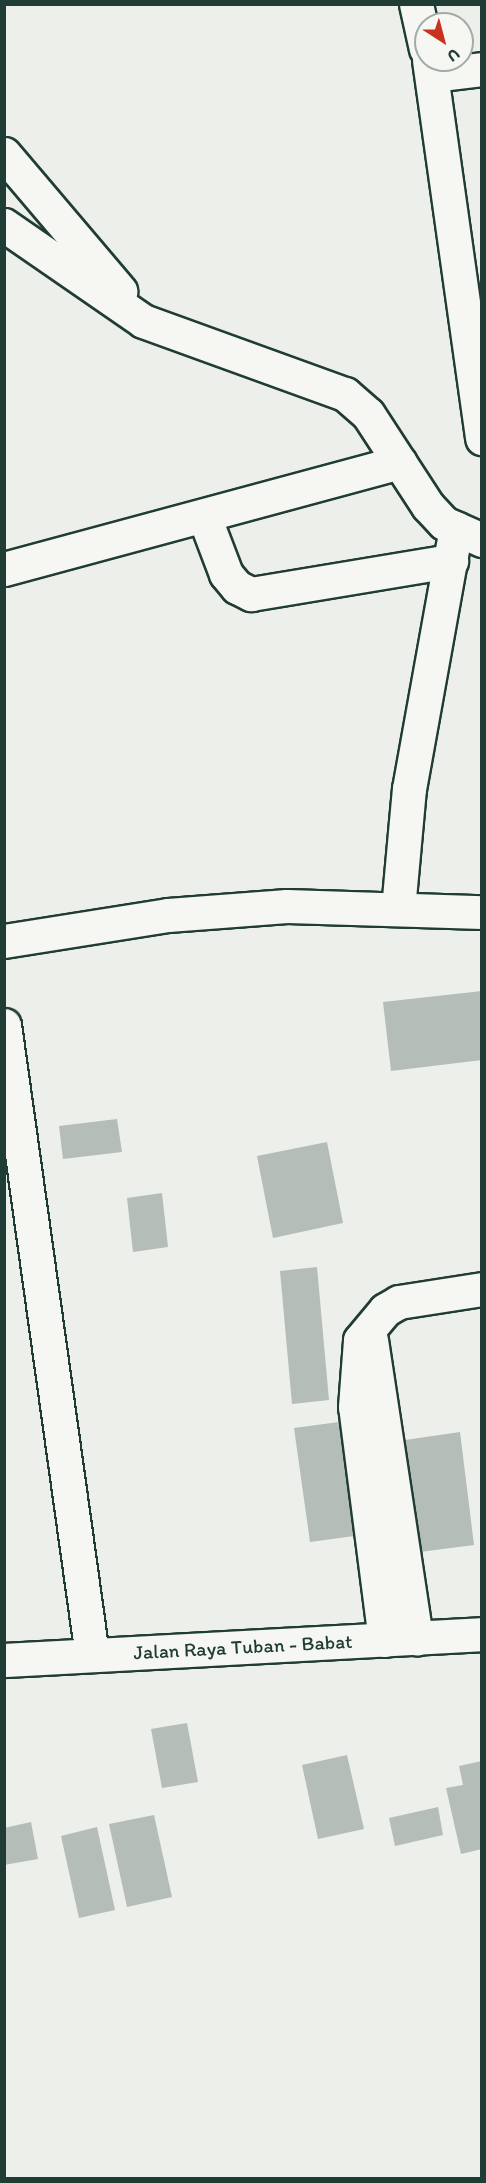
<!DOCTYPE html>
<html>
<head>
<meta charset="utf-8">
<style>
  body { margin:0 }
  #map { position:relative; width:486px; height:2183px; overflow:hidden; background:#edefea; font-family:Itim,sans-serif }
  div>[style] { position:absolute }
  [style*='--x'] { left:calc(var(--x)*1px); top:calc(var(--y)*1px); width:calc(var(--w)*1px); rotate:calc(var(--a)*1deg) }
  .building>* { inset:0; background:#b4bdb8 }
  .roads { filter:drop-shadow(2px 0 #1f3d34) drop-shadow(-2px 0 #1f3d34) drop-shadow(0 2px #1f3d34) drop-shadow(0 -2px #1f3d34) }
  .minor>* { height:33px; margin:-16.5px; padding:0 16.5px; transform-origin:16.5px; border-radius:16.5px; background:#f6f6f2 }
  .highway>* { height:33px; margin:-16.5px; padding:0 16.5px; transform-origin:16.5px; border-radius:16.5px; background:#f6f6f2 }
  span { translate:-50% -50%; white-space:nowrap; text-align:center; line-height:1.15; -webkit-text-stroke:4.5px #f6f6f2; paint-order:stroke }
  .street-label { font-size:20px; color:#1f3d34 }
  .frame { position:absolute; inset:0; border:6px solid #1f3d34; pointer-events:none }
  .north { position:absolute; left:414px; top:12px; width:60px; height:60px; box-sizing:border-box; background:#f6f6f2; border:2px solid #a0aca6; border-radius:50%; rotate:144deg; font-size:16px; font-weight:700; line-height:24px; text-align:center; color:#1f3d34 }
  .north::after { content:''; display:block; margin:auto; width:21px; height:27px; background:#c8321e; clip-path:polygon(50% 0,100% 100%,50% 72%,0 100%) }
</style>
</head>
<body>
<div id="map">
  <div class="building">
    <i style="clip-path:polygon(482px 991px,482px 1060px,391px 1071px,383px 1002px)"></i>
    <i style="clip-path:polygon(117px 1119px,122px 1152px,63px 1159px,59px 1126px)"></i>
    <i style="clip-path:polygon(327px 1142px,343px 1223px,273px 1238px,257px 1156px)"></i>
    <i style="clip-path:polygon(162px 1193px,168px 1247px,133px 1252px,127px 1198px)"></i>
    <i style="clip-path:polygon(317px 1267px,329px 1400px,292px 1404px,280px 1271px)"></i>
    <i style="clip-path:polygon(339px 1422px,354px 1536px,310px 1542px,294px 1428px)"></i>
    <i style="clip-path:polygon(460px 1432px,474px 1545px,412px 1553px,398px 1441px)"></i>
    <i style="clip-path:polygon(187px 1723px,198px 1782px,162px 1788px,151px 1729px)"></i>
    <i style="clip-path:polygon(347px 1755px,364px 1829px,318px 1839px,302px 1765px)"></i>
    <i style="clip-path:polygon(482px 1761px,482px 1849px,461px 1854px,446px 1788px,463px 1785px,459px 1766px)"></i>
    <i style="clip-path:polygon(438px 1807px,443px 1835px,395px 1846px,389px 1818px)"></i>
    <i style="clip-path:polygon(154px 1815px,172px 1897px,127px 1907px,109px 1824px)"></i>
    <i style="clip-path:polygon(31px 1822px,38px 1859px,4px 1865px,4px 1828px)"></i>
    <i style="clip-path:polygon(97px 1827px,115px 1910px,79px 1918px,61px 1836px)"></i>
  </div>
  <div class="roads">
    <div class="minor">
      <i style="--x:416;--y:4;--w:46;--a:77.5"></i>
      <i style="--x:429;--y:60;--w:382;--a:82"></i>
      <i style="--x:432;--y:75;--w:50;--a:-6.8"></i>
      <i style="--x:4;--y:154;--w:180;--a:49.7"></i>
      <i style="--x:4;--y:225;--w:169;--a:34.6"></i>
      <i style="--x:143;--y:321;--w:215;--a:19.9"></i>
      <i style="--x:345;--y:394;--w:30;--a:41"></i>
      <i style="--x:368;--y:414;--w:110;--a:56.9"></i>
      <i style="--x:428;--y:506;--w:23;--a:47"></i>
      <i style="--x:444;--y:523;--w:42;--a:24.1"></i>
      <i style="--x:204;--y:516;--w:62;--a:69.2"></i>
      <i style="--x:226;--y:574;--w:17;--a:50"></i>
      <i style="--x:237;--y:587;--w:16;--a:27"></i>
      <i style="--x:251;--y:594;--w:203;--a:-9.4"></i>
      <i style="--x:4;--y:569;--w:410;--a:-15.1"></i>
      <i style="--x:398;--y:909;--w:121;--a:-84.8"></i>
      <i style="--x:409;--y:789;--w:265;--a:-79.8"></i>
      <i style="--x:4;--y:941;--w:166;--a:-9"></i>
      <i style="--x:168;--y:915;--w:119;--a:-4.3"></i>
      <i style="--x:287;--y:906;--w:195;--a:1.8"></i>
      <i style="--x:4;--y:1025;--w:636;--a:82.05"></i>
      <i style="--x:371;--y:1340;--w:302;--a:81.4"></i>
      <i style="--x:385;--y:1640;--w:235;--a:-97.3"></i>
      <i style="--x:355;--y:1407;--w:67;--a:-85.7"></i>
      <i style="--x:360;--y:1340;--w:39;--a:-50"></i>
      <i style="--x:385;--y:1310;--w:16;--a:-30"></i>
      <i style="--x:399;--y:1302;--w:84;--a:-8.9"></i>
    </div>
    <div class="highway">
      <i style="--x:4;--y:1660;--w:479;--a:-3.1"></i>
    </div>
  </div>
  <div class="street-label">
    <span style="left:243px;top:1647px;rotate:-3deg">Jalan Raya Tuban - Babat</span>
  </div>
  <div class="frame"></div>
  <div class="north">U</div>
</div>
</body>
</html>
